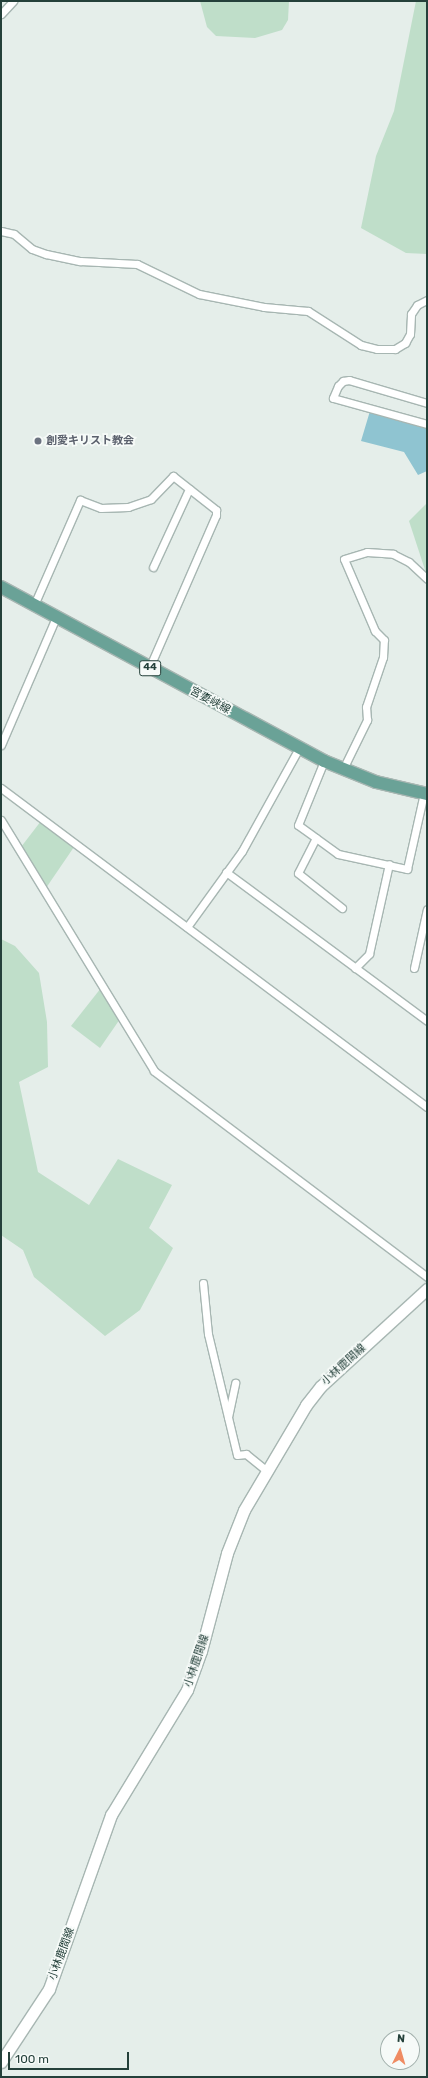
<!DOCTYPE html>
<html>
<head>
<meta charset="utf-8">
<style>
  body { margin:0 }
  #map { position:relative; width:428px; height:2078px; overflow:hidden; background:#e5eeea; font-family:Rubik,"Noto Sans JP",sans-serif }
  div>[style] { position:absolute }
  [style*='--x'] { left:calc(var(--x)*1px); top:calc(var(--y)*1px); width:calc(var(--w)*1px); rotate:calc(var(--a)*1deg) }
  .green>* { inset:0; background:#bfdec9 }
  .water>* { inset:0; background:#8fc4d1 }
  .roads { filter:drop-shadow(1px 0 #a7b6b2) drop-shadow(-1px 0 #a7b6b2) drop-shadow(0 1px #a7b6b2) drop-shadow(0 -1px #a7b6b2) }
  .street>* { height:7px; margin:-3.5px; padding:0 3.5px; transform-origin:3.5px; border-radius:3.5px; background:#fff }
  .secondary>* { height:11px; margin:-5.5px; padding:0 5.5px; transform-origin:5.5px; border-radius:5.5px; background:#fff }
  .primary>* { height:12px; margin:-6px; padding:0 6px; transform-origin:6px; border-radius:6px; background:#6aa297 }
  .dots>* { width:11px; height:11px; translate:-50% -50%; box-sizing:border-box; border:2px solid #f6faf8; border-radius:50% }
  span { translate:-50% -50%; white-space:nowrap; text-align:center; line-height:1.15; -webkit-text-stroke:3.5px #f6faf8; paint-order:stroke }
  .shield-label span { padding:1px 3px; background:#f6faf8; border:1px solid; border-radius:3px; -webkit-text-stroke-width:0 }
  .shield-label { font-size:10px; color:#24403a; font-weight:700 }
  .worship-label { font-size:11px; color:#5b616d; font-weight:700 }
  .left { translate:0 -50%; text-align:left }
  .street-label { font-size:11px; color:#24403a }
  .frame { position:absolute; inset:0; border:2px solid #24403a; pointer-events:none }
  .north { position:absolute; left:380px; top:2030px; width:40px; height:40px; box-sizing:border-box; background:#f6faf8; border:1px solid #a2b0ac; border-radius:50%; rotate:5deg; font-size:11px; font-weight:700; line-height:16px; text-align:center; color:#24403a }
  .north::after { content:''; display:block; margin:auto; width:14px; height:18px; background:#ef8b62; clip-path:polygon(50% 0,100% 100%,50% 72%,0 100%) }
  .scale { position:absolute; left:8px; top:2052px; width:121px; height:18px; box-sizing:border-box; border:2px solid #24403a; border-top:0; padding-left:5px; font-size:12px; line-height:14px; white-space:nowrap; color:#24403a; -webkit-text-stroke:3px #f6faf8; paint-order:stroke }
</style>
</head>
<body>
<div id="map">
  <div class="green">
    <i style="clip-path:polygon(200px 1px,289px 1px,288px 20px,282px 30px,255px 38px,216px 36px,207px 27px)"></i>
    <i style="clip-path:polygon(416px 1px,427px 1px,427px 254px,406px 253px,361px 228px,376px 156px,394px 111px)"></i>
    <i style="clip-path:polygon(427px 503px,427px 576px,409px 521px)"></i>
    <i style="clip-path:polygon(41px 821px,74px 847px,46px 888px,21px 847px)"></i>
    <i style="clip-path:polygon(1px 939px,15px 946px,39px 973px,47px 1022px,48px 1067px,19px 1082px,38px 1172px,89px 1205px,118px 1159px,172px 1185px,149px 1228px,173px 1248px,140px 1310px,105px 1336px,34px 1277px,23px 1250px,1px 1235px)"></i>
    <i style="clip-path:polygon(101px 988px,120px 1019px,100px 1048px,71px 1026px)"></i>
  </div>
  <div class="water">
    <i style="clip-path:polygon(370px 411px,427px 427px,427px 471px,418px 475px,404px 452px,361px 441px)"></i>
  </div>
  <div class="roads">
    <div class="street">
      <i style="--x:1;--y:14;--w:18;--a:-47"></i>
      <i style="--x:1;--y:231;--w:13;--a:13"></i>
      <i style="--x:14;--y:234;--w:23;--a:40"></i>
      <i style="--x:32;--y:249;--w:15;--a:20"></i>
      <i style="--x:46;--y:254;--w:35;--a:12"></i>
      <i style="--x:80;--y:261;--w:57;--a:3"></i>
      <i style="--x:137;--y:264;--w:69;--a:25.8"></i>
      <i style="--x:199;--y:294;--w:66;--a:11.3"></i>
      <i style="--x:264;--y:307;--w:44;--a:5.2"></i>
      <i style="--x:308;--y:311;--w:63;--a:32.7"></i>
      <i style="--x:361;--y:345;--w:16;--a:14"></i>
      <i style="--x:377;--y:349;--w:18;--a:0"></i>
      <i style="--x:395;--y:349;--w:12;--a:-31"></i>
      <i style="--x:405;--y:343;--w:10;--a:-61"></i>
      <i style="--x:410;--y:334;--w:20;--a:-87"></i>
      <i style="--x:411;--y:314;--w:11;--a:-56"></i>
      <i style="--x:417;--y:305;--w:11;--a:-27"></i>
      <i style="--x:427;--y:403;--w:81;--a:-163.6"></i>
      <i style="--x:349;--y:380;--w:6;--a:171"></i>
      <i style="--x:343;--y:381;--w:7;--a:135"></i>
      <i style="--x:338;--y:386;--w:13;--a:113"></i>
      <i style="--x:333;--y:398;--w:98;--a:15.5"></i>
      <i style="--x:153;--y:567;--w:86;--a:-65.2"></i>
      <i style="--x:34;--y:605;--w:115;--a:-66.3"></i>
      <i style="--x:80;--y:500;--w:22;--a:21"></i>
      <i style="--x:101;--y:508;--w:27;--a:-2"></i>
      <i style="--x:128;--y:507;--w:24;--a:-19"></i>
      <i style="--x:151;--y:499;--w:32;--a:-46"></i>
      <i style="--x:173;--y:476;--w:55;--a:38.3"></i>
      <i style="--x:216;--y:510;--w:5;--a:90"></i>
      <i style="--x:216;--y:515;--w:167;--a:113.6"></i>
      <i style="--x:1;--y:745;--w:139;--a:-66.7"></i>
      <i style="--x:343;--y:769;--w:55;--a:-63.9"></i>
      <i style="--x:367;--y:720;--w:13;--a:-94"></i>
      <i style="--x:366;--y:707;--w:53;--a:-71.2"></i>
      <i style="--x:383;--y:657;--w:17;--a:-87"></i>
      <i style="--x:384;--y:640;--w:13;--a:-135"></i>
      <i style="--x:375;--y:631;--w:78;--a:-113.3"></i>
      <i style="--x:344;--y:559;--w:24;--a:-17"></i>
      <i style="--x:367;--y:552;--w:26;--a:4"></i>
      <i style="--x:393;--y:554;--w:18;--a:27"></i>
      <i style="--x:409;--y:562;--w:25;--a:43"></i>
      <i style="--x:1;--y:788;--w:532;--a:36.83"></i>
      <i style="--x:1;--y:820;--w:294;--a:58.6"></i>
      <i style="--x:154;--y:1071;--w:342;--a:37"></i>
      <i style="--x:316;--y:838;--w:22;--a:-144"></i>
      <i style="--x:298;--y:825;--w:69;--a:-67.9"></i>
      <i style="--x:226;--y:872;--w:250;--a:36.5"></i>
      <i style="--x:342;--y:908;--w:56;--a:-141.5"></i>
      <i style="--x:298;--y:873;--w:39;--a:-63"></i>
      <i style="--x:316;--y:838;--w:27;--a:36"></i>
      <i style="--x:338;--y:854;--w:71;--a:12.3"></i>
      <i style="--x:407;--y:869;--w:78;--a:-77.4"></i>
      <i style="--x:187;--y:927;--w:94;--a:-54.1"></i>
      <i style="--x:242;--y:851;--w:118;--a:-61"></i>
      <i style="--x:355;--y:968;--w:20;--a:-45"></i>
      <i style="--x:369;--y:954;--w:92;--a:-77.5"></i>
      <i style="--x:414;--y:968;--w:60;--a:-77.6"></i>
      <i style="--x:203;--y:1283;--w:51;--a:84.4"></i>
      <i style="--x:208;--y:1334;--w:124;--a:76.5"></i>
      <i style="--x:237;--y:1455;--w:9;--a:-6"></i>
      <i style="--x:246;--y:1454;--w:27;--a:39"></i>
      <i style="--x:228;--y:1417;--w:35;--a:-78"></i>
    </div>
    <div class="secondary">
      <i style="--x:1;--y:2062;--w:87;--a:-56.7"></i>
      <i style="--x:49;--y:1989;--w:185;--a:-70.4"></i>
      <i style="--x:111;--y:1815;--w:146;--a:-58.7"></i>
      <i style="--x:187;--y:1690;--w:41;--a:-70.3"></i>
      <i style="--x:201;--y:1651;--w:101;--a:-75.1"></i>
      <i style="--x:227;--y:1553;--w:46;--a:-68.4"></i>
      <i style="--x:244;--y:1510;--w:122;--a:-59.4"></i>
      <i style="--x:306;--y:1405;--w:24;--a:-52"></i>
      <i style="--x:321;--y:1386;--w:144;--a:-42.5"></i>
    </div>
    <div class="primary">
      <i style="--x:1;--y:587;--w:367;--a:28.3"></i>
      <i style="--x:324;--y:761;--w:56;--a:22"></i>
      <i style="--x:376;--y:782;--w:52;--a:13.2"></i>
    </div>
  </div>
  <div class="dots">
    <i style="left:38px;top:441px;background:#6b7280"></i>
  </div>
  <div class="shield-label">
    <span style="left:150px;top:668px">44</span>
  </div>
  <div class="worship-label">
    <span class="left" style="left:46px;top:441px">創愛キリスト教会</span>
  </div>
  <div class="street-label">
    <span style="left:210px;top:701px;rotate:28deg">宮妻峡線</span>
    <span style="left:344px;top:1365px;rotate:-42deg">小林鹿間線</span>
    <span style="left:197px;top:1661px;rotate:-71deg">小林鹿間線</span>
    <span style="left:62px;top:1954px;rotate:-70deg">小林鹿間線</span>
  </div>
  <div class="frame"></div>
  <div class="north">N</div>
  <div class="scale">100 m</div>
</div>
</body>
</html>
